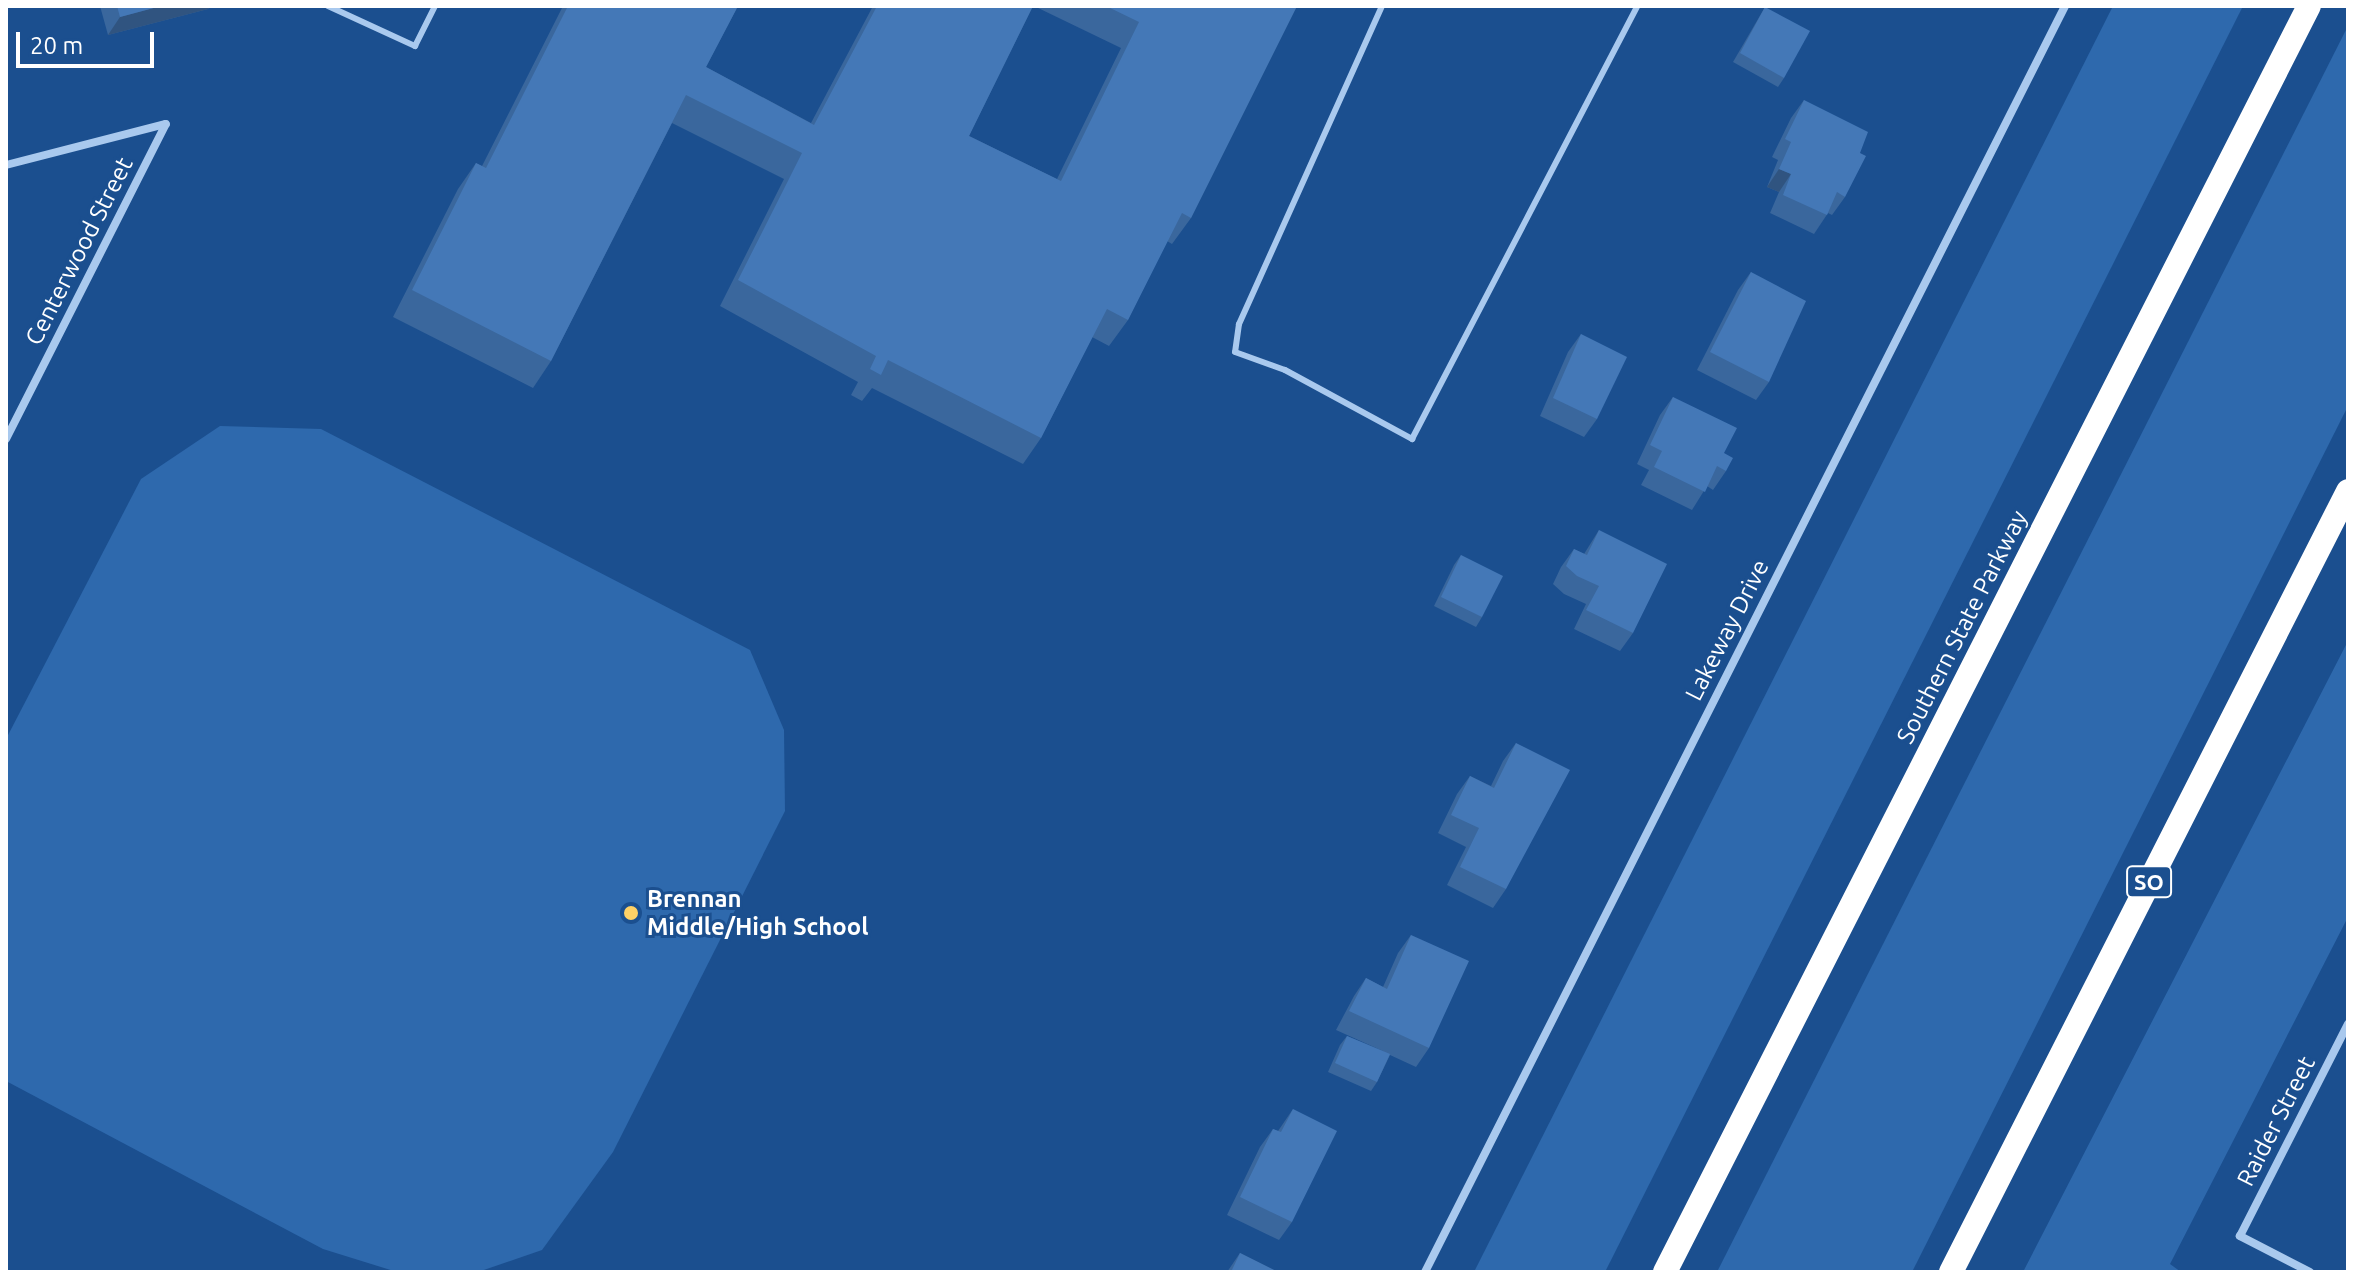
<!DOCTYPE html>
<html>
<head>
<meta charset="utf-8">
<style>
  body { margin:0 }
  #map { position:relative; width:2354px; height:1278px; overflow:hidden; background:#1b4f8f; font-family:Ubuntu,sans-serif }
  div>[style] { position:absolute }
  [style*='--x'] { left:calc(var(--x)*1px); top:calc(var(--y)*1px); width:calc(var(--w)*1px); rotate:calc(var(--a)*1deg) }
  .green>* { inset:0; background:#2e69ad }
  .lane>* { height:6px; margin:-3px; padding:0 3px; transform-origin:3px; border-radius:3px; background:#a9c9ee }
  .street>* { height:8px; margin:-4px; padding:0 4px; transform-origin:4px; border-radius:4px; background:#a9c9ee }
  .highway>* { height:24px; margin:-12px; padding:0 12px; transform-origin:12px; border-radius:12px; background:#fff }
  .wall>* { inset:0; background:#3a679d }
  .shaded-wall>* { inset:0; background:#305480 }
  .building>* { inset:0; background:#4478b7 }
  .dots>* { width:22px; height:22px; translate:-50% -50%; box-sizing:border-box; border:4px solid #1b4f8f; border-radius:50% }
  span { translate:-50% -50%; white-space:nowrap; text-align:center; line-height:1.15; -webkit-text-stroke:6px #1b4f8f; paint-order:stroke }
  .shield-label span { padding:2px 6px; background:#1b4f8f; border:2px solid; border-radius:6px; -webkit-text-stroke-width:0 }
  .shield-label { font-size:22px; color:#fff; font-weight:700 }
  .street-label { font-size:24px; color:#fff }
  .poi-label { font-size:24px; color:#fff; font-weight:700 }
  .left { translate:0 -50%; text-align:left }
  .frame { position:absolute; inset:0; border:8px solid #fff; pointer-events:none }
  .scale { position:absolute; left:16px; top:32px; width:138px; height:36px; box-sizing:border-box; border:4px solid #fff; border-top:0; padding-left:10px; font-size:24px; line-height:28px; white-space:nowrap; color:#fff; -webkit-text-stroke:6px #1b4f8f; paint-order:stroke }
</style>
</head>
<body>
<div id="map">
  <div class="green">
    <i style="clip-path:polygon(2113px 6px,2243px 6px,1605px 1272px,1474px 1272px)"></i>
    <i style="clip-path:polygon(2348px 26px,2348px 406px,1912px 1272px,1717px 1272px)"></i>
    <i style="clip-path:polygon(220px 426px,321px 429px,750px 650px,784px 730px,785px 811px,613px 1152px,542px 1250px,478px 1272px,397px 1272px,323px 1249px,6px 1081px,6px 739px,141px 479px)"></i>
    <i style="clip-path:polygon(2348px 641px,2348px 917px,2170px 1264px,2181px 1272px,2023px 1272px)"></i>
  </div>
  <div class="lane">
    <i style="--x:328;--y:6;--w:96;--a:24.7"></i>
    <i style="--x:415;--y:46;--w:45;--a:-63.4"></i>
    <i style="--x:1382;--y:6;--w:349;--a:114.2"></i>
    <i style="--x:1239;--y:324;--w:28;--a:98"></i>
    <i style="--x:1235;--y:352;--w:53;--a:19.8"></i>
    <i style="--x:1285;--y:370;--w:145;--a:28.5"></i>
    <i style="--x:1412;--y:439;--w:488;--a:-62.5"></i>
  </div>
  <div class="street">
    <i style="--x:6;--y:165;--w:165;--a:-14.4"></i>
    <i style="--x:6;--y:439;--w:353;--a:-63.1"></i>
    <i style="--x:1425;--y:1272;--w:1419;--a:-63.18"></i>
    <i style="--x:2310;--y:1272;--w:79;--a:-152.8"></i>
    <i style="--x:2240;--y:1236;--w:238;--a:-63"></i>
  </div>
  <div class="highway">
    <i style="--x:1665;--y:1272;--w:1420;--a:-63.04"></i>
    <i style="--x:1951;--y:1272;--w:876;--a:-63.05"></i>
  </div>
  <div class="wall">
    <i style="clip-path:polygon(100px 6px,210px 6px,208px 9px,108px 35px)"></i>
    <i style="clip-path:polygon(563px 6px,738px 6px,706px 67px,811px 123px,873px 6px,1033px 6px,969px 136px,1057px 179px,1121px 48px,1034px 6px,1297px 6px,1191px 218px,1172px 244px,1167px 241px,1128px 320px,1109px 346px,1092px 337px,1041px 438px,1023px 464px,872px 388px,862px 401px,851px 395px,858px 382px,720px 306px,784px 179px,672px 123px,551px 361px,533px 388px,393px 317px,458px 189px,476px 163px,482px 166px)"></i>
    <i style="clip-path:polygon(1765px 7px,1784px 78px,1778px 87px,1733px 62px)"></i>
    <i style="clip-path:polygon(1804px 100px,1845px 197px,1832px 215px,1828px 213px,1814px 234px,1770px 213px,1779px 192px,1767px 187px,1778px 160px,1772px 157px,1791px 118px)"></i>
    <i style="clip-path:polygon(1751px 272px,1769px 382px,1756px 400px,1697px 370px,1738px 290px)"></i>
    <i style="clip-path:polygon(1581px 334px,1597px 419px,1584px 437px,1540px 416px,1568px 352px)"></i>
    <i style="clip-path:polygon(1673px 397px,1724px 453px,1726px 471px,1713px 490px,1707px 486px,1692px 510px,1641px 485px,1649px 470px,1637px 464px,1660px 415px)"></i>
    <i style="clip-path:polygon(1599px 530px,1633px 633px,1620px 651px,1574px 629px,1586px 604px,1564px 594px,1553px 584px,1561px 567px,1574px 549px,1584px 554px)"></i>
    <i style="clip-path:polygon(1461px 555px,1482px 617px,1476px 627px,1434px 606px,1454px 565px)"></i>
    <i style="clip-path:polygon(1516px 743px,1506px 889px,1493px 908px,1447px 885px,1466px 847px,1438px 833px,1457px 794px,1470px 776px,1491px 786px,1503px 761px)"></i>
    <i style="clip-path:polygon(1411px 935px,1429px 1048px,1416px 1067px,1390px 1055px,1377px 1082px,1371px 1091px,1328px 1072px,1340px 1045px,1347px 1036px,1385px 1052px,1336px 1030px,1354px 996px,1366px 978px,1383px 987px,1398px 953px)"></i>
    <i style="clip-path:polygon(1293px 1109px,1292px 1222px,1279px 1240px,1227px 1215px,1260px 1147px,1273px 1129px,1278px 1131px)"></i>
    <i style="clip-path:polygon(1240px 1253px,1278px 1272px,1227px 1272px)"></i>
  </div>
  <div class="shaded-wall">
    <i style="clip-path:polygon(161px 6px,210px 6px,208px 9px,108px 35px,120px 17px)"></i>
    <i style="clip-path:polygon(1779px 169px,1791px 174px,1779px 192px,1767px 187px)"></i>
  </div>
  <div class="building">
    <i style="clip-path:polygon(117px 6px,161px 6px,120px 17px)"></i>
    <i style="clip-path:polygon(568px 6px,738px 6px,706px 67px,814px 125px,877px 6px,1033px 6px,969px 136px,1061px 181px,1139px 22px,1106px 6px,1297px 6px,1191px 218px,1182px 213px,1128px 320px,1107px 309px,1041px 438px,888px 360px,881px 375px,870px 369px,876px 356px,738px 280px,802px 153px,686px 95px,551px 361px,412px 290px,476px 163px,486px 168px)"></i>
    <i style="clip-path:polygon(1765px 7px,1810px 31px,1784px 78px,1740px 53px)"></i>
    <i style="clip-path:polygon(1804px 100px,1868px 132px,1860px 153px,1866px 156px,1845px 197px,1837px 192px,1827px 215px,1783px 195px,1791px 174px,1779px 169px,1791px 142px,1785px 139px)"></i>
    <i style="clip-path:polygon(1751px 272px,1806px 301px,1769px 382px,1710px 352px)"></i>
    <i style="clip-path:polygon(1581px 334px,1627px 357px,1597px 419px,1553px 398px)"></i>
    <i style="clip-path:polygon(1673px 397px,1737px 428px,1724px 453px,1733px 458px,1726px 471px,1717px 466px,1705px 492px,1654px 467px,1662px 451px,1650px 445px)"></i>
    <i style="clip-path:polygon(1599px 530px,1667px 564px,1633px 633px,1586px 610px,1599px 586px,1577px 576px,1566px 566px,1574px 549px,1587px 555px)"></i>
    <i style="clip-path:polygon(1461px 555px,1503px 576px,1482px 617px,1441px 597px)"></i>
    <i style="clip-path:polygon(1516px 743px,1570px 770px,1506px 889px,1460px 867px,1479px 828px,1451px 815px,1470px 776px,1494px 788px)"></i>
    <i style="clip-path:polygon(1411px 935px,1469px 961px,1429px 1048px,1349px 1011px,1366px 978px,1387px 989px)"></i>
    <i style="clip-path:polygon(1347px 1036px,1390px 1054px,1377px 1082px,1335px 1063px)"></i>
    <i style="clip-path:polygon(1293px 1109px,1337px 1131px,1292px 1222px,1240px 1197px,1273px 1129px,1281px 1132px)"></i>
    <i style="clip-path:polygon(1240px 1253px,1278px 1272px,1231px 1272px)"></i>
  </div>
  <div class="dots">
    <i style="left:631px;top:913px;background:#ffd166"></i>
  </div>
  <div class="shield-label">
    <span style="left:2149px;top:882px">SO</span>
  </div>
  <div class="street-label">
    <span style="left:79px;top:251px;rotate:-63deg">Centerwood Street</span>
    <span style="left:1962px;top:627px;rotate:-63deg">Southern State Parkway</span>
    <span style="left:1727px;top:630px;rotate:-63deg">Lakeway Drive</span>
    <span style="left:2276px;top:1121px;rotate:-63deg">Raider Street</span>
  </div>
  <div class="poi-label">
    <span class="left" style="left:647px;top:913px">Brennan<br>Middle/High School</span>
  </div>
  <div class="frame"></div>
  <div class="scale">20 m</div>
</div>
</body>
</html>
